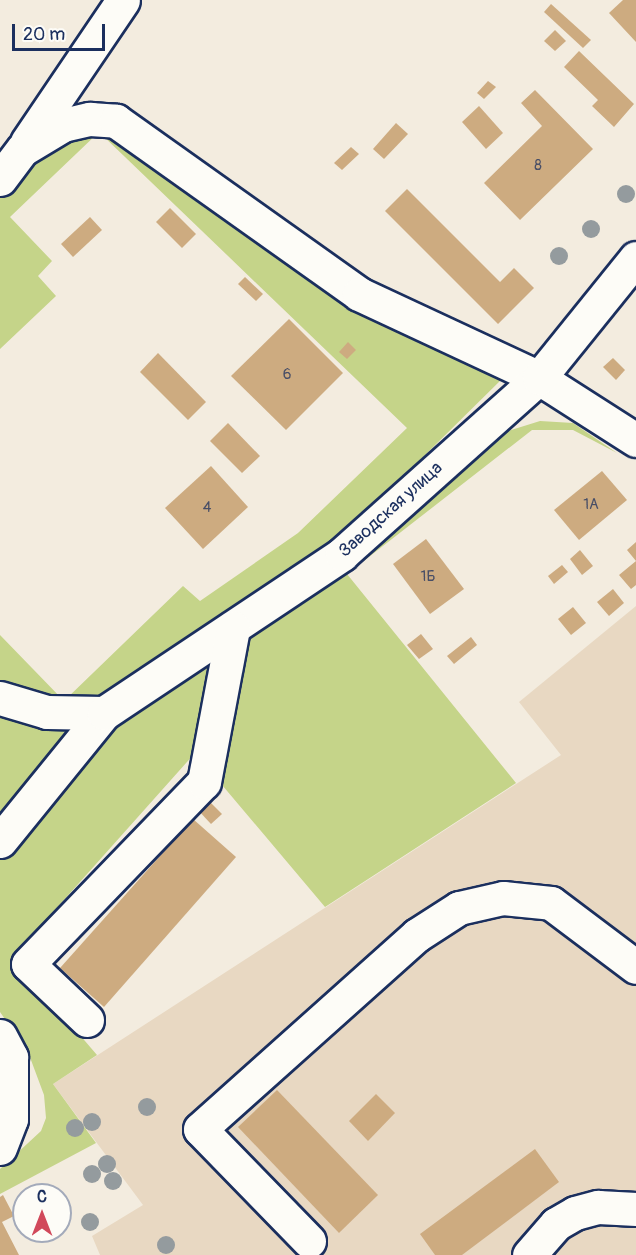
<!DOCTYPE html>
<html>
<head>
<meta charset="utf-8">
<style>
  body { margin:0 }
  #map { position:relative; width:636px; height:1255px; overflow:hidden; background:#f3ecdf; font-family:Pangolin,sans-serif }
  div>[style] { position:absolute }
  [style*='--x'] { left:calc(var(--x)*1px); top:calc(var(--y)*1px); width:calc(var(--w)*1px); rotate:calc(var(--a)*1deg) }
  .built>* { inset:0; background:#e8d8c2 }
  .green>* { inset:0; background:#c5d489 }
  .building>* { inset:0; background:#cdab80 }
  .roads { filter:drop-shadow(2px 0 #1b2f5e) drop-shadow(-2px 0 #1b2f5e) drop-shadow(0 2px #1b2f5e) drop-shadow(0 -2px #1b2f5e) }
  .minor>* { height:33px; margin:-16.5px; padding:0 16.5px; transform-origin:16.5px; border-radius:16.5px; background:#fdfcf7 }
  .trees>* { width:18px; height:18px; margin:-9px; border-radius:50%; background:#949b9e }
  span { translate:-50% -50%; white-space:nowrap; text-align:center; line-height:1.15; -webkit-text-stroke:4.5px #fdfcf7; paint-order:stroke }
  .number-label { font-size:15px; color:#484e66 }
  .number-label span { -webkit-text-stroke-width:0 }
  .street-label { font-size:18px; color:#1b2f5e }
  .north { position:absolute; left:12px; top:1183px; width:60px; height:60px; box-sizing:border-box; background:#fdfcf7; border:2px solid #a3aaba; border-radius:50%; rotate:0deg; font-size:16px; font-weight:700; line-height:24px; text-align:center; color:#1b2f5e }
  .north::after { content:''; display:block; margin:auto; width:21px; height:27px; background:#d1495b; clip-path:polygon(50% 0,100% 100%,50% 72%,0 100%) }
  .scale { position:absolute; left:12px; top:24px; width:93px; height:27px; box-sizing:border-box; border:3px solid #1b2f5e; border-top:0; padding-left:8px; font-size:18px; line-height:21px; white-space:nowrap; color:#1b2f5e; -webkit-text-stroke:4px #fdfcf7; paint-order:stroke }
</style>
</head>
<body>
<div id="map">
  <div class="built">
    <i style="clip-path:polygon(636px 606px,636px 1255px,100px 1255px,92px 1236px,143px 1205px,53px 1084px,561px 755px,519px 702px)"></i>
  </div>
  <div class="green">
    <i style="clip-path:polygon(106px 126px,234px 208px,336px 290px,505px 376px,345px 534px,163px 664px,92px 699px,48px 705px,0 692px,0 635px,64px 701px,183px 586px,200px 601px,298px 533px,407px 428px,99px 132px,10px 217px,52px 261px,38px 276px,56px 296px,0 349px,0 192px,30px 155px,61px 138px)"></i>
    <i style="clip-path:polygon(540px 421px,573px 423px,617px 453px,573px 430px,532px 430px,347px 574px,516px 783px,325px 907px,217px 779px,233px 673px,251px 630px,505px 432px)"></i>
    <i style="clip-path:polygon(219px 649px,195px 753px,13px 957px,97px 1055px,53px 1084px,96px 1143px,0 1194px,0 1169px,41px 1131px,46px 1118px,44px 1095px,28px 1052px,0 1012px,0 858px,118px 712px)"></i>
    <i style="clip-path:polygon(0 716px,55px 729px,85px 724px,0 823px)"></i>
  </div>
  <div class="building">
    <i style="clip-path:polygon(623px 0,636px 0,636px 42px,609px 13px)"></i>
    <i style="clip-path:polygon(551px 4px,591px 40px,583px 48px,544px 12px)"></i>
    <i style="clip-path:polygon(555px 30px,566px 41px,555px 51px,544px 41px)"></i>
    <i style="clip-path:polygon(579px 51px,634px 104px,614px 127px,592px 106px,598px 100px,564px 67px)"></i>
    <i style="clip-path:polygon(488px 81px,496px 87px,484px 99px,477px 93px)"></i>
    <i style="clip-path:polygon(535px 90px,593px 149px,520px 220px,484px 183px,542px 126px,521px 103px)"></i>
    <i style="clip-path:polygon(479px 106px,503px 133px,486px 149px,462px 122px)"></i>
    <i style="clip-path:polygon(396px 123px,408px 134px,384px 159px,373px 149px)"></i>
    <i style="clip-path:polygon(351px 147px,359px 154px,342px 170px,334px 163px)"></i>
    <i style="clip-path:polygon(407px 189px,500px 282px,514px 268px,534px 288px,498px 324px,385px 211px)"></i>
    <i style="clip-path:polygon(170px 208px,196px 234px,182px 248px,156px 222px)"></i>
    <i style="clip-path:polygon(90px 217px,102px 230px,73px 257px,61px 244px)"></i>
    <i style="clip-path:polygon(245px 277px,263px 294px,256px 301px,238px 284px)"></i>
    <i style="clip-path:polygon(289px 319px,343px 373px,286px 430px,231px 376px)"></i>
    <i style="clip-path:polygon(348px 342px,356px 350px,347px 359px,339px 352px)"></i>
    <i style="clip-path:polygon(158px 353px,206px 402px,188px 420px,140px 372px)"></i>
    <i style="clip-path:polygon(613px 358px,625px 370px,616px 380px,603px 367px)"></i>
    <i style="clip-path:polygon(228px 423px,260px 456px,242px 473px,210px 441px)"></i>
    <i style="clip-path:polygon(211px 466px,248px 507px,203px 549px,165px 508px)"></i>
    <i style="clip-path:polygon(602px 471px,627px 500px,579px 540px,554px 510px)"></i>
    <i style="clip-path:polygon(426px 539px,464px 589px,430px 614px,393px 564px)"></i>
    <i style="clip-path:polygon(636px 542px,636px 585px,631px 589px,619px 575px,636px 561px,627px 550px)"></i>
    <i style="clip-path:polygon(580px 550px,593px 566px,582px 575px,570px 559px)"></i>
    <i style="clip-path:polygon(562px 565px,568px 572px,554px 584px,548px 576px)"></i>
    <i style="clip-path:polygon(613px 589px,624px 603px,609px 616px,597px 602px)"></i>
    <i style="clip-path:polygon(573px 607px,586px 623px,571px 635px,558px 619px)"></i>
    <i style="clip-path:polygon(421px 634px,433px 649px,419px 659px,407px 645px)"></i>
    <i style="clip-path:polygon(471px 637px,477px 645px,454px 664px,447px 656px)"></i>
    <i style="clip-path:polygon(207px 799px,222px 814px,211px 824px,197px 809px)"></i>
    <i style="clip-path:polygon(193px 819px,236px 857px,104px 1007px,60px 968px)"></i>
    <i style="clip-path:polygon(277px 1090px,378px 1195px,339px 1233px,238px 1127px)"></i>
    <i style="clip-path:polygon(376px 1094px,395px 1113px,368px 1141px,349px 1121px)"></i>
    <i style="clip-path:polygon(535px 1149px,559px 1182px,462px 1255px,435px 1255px,420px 1234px)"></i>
    <i style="clip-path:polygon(3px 1195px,14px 1216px,2px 1222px,19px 1255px,0 1255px,0 1197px)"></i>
  </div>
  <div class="roads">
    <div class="minor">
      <i style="--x:27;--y:142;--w:171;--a:-55.9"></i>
      <i style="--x:0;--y:179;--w:38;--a:-53"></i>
      <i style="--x:23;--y:149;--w:47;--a:-31"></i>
      <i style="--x:63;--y:125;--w:28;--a:-13"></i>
      <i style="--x:90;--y:119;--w:26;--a:4"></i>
      <i style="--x:116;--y:121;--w:298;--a:35.4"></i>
      <i style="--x:359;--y:294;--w:199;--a:25"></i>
      <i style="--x:539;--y:378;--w:115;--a:32.6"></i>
      <i style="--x:0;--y:698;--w:49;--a:16.6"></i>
      <i style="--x:47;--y:712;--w:57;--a:1"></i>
      <i style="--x:0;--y:841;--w:165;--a:-50.9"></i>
      <i style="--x:104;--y:713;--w:286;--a:-33.7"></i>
      <i style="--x:342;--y:554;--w:264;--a:-41.8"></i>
      <i style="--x:539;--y:378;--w:154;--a:-51.1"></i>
      <i style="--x:87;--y:1020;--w:81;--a:-136.5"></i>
      <i style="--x:28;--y:964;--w:253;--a:-46"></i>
      <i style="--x:204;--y:782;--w:157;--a:-79.3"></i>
      <i style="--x:0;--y:1036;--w:24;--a:62"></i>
      <i style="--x:11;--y:1057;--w:62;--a:90"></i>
      <i style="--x:11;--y:1119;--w:31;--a:111"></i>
      <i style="--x:309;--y:1241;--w:156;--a:-134.2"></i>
      <i style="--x:200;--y:1129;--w:291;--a:-41.8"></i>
      <i style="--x:417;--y:935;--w:50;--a:-32.7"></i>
      <i style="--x:459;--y:908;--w:45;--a:-12.8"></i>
      <i style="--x:503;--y:898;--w:48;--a:5.9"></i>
      <i style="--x:551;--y:903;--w:106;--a:37"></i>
      <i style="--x:529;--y:1255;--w:41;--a:-48.9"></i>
      <i style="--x:556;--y:1224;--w:22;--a:-30"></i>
      <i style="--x:575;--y:1213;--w:24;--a:-15"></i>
      <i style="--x:598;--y:1207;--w:38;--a:3"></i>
    </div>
  </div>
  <div class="trees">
    <i style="left:626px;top:194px"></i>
    <i style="left:591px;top:229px"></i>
    <i style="left:559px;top:256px"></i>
    <i style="left:147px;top:1107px"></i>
    <i style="left:92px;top:1122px"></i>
    <i style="left:75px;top:1128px"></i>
    <i style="left:107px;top:1164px"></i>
    <i style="left:92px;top:1174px"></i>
    <i style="left:113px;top:1181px"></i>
    <i style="left:90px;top:1222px"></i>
    <i style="left:166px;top:1245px"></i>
  </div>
  <div class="number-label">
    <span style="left:538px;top:166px">8</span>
    <span style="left:287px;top:375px">6</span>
    <span style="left:591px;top:505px">1А</span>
    <span style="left:207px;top:508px">4</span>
    <span style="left:428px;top:577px">1Б</span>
  </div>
  <div class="street-label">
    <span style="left:391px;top:510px;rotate:-42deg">Заводская улица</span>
  </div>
  <div class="north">С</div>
  <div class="scale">20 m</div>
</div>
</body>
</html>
